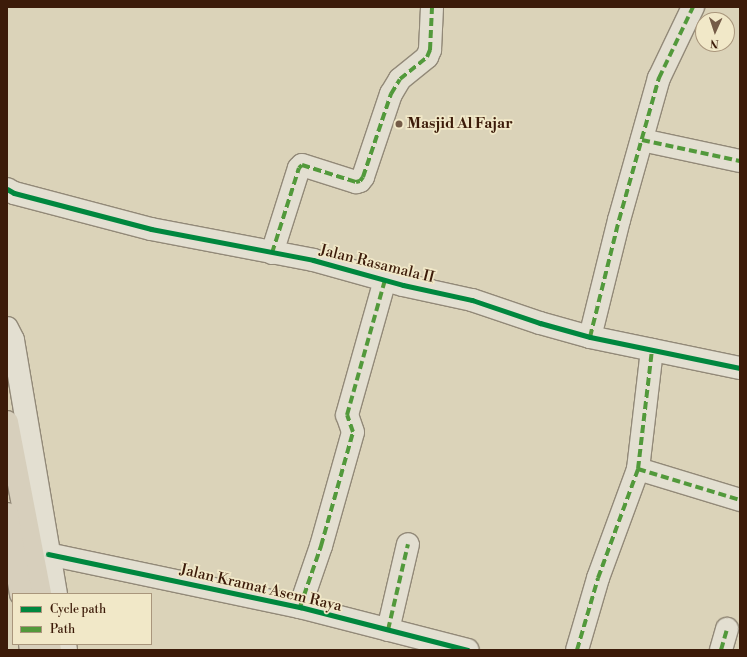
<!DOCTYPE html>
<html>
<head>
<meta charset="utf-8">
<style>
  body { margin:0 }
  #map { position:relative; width:747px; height:657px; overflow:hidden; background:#dbd3b9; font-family:"Libre Bodoni",serif }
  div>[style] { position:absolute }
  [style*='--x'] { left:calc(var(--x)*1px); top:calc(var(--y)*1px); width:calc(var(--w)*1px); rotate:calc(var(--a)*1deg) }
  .roads { filter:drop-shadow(1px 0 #928978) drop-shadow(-1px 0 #928978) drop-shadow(0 1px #928978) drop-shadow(0 -1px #928978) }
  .minor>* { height:22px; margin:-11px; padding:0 11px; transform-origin:11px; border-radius:11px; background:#e3dfd1 }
  .tertiary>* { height:22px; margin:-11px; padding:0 11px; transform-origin:11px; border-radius:11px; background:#e3dfd1 }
  .secondary>* { height:22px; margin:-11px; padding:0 11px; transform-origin:11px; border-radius:11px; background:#e3dfd1 }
  .trunk>* { height:22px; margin:-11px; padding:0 11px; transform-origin:11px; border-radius:11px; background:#d7cfbc }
  .motorway>* { height:22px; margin:-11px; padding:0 11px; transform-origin:11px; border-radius:11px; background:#d7cfbc }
  .quiet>* { height:4px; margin-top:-2px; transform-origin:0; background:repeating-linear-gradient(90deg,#52993b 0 8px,transparent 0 12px) }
  .cycleway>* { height:5px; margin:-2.5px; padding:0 2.5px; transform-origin:2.5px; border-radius:2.5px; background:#00873e }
  .dots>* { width:11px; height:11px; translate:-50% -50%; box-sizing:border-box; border:2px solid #f1e8c8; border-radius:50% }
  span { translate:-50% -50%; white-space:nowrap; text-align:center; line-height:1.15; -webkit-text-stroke:3.5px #f1e8c8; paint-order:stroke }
  .poi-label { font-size:15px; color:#3c1b09; font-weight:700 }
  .left { translate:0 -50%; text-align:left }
  .street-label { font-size:15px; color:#3c1b09 }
  .frame { position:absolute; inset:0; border:8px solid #3c1b09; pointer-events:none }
  .legend { position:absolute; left:12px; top:593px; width:140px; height:52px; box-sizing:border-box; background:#f1e8c8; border:1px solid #a9967c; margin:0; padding:5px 7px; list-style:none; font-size:12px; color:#3c1b09 }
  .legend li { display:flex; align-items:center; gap:8px; height:20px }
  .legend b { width:20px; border:1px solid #a9967c }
  .north { position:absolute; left:695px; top:12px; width:40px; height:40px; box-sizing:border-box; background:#f1e8c8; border:1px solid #a9967c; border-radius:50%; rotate:183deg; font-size:11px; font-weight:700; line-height:16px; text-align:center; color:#3c1b09 }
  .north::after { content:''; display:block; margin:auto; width:14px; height:18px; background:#745b47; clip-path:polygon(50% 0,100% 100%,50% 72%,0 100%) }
</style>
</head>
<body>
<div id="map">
  <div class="roads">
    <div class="minor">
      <i style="--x:642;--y:140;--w:100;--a:12.1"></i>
      <i style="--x:7;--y:189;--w:8;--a:30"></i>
      <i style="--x:14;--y:193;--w:142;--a:14.7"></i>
      <i style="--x:151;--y:229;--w:165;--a:10.8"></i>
      <i style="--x:313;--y:260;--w:93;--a:15.5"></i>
      <i style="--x:403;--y:285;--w:71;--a:12.3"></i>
      <i style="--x:472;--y:300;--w:72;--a:18.7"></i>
      <i style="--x:540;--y:323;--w:52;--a:15.6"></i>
      <i style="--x:590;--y:337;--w:153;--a:11.7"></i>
      <i style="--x:272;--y:253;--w:89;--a:-72.4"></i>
      <i style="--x:299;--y:168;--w:4;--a:-45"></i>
      <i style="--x:302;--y:165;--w:57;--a:17.5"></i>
      <i style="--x:356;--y:182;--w:4;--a:-14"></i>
      <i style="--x:360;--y:181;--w:5;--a:-53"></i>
      <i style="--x:363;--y:177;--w:88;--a:-71.4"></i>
      <i style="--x:391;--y:94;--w:17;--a:-59"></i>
      <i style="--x:400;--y:79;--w:35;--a:-39"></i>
      <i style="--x:427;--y:57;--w:8;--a:-67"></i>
      <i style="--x:430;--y:50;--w:43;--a:-87.3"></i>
      <i style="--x:590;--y:337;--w:121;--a:-76.1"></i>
      <i style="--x:619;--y:220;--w:148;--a:-74.3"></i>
      <i style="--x:659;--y:78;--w:79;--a:-64.4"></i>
      <i style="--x:638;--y:469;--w:107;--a:16.9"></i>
      <i style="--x:300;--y:607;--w:65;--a:-71"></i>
      <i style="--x:321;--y:546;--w:118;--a:-74.3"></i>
      <i style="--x:353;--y:432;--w:18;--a:-109"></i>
      <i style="--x:347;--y:415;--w:140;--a:-74.3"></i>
      <i style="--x:388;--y:630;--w:88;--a:-76.9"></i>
      <i style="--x:577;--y:650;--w:75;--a:-73.7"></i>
      <i style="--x:598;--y:578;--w:116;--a:-69.8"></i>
      <i style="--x:638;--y:469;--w:120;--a:-83.3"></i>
      <i style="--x:721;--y:650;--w:22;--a:-74"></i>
    </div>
    <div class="tertiary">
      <i style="--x:48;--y:554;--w:258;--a:11.9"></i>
      <i style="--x:300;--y:607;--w:173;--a:14.4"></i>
    </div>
    <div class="secondary">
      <i style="--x:7;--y:328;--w:13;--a:63"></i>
      <i style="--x:13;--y:340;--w:258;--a:80.4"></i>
      <i style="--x:65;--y:644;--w:6;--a:81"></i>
    </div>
    <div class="trunk">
      <i style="--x:7;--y:422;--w:175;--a:79.1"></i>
      <i style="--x:49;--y:644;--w:6;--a:81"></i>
    </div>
    <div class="motorway">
      <i style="--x:7;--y:514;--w:81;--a:80.1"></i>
      <i style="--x:30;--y:644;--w:6;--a:81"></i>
    </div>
  </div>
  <div class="quiet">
    <i style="--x:642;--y:140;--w:100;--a:12.1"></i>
    <i style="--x:272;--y:253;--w:89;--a:-72.4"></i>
    <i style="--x:299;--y:168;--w:4;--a:-45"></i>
    <i style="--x:302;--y:165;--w:57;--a:17.5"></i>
    <i style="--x:356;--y:182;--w:4;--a:-14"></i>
    <i style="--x:360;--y:181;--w:5;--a:-53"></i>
    <i style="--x:363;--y:177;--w:88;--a:-71.4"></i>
    <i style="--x:391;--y:94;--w:17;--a:-59"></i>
    <i style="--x:400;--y:79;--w:35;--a:-39"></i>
    <i style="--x:427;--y:57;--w:8;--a:-67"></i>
    <i style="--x:430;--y:50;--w:43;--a:-87.3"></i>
    <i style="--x:590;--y:337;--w:121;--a:-76.1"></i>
    <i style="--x:619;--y:220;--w:148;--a:-74.3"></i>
    <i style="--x:659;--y:78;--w:79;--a:-64.4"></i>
    <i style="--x:638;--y:469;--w:107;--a:16.9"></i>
    <i style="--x:300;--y:607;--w:65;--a:-71"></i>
    <i style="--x:321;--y:546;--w:118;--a:-74.3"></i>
    <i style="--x:353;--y:432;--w:18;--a:-109"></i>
    <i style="--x:347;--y:415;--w:140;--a:-74.3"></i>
    <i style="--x:388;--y:630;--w:88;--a:-76.9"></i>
    <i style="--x:577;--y:650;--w:75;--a:-73.7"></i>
    <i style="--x:598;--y:578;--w:116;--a:-69.8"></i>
    <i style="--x:638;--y:469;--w:120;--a:-83.3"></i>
    <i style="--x:721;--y:650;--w:22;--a:-74"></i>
  </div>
  <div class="cycleway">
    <i style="--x:7;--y:189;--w:8;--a:30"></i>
    <i style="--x:14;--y:193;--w:142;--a:14.7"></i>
    <i style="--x:151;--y:229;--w:165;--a:10.8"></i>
    <i style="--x:313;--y:260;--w:93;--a:15.5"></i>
    <i style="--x:403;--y:285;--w:71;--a:12.3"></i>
    <i style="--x:472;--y:300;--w:72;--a:18.7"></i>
    <i style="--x:540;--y:323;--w:52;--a:15.6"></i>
    <i style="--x:590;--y:337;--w:153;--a:11.7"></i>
    <i style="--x:48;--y:554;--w:258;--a:11.9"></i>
    <i style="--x:300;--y:607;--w:173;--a:14.4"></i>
  </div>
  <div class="dots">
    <i style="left:399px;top:124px;background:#745b47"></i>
  </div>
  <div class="poi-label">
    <span class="left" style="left:407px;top:124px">Masjid Al Fajar</span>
  </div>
  <div class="street-label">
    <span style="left:377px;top:264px;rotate:14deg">Jalan Rasamala II</span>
    <span style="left:261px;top:588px;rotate:13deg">Jalan Kramat Asem Raya</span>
  </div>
  <div class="frame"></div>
  <ul class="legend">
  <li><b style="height:5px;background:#00873e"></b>Cycle path</li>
  <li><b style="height:5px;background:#52993b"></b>Path</li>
  </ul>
  <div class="north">N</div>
</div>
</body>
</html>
